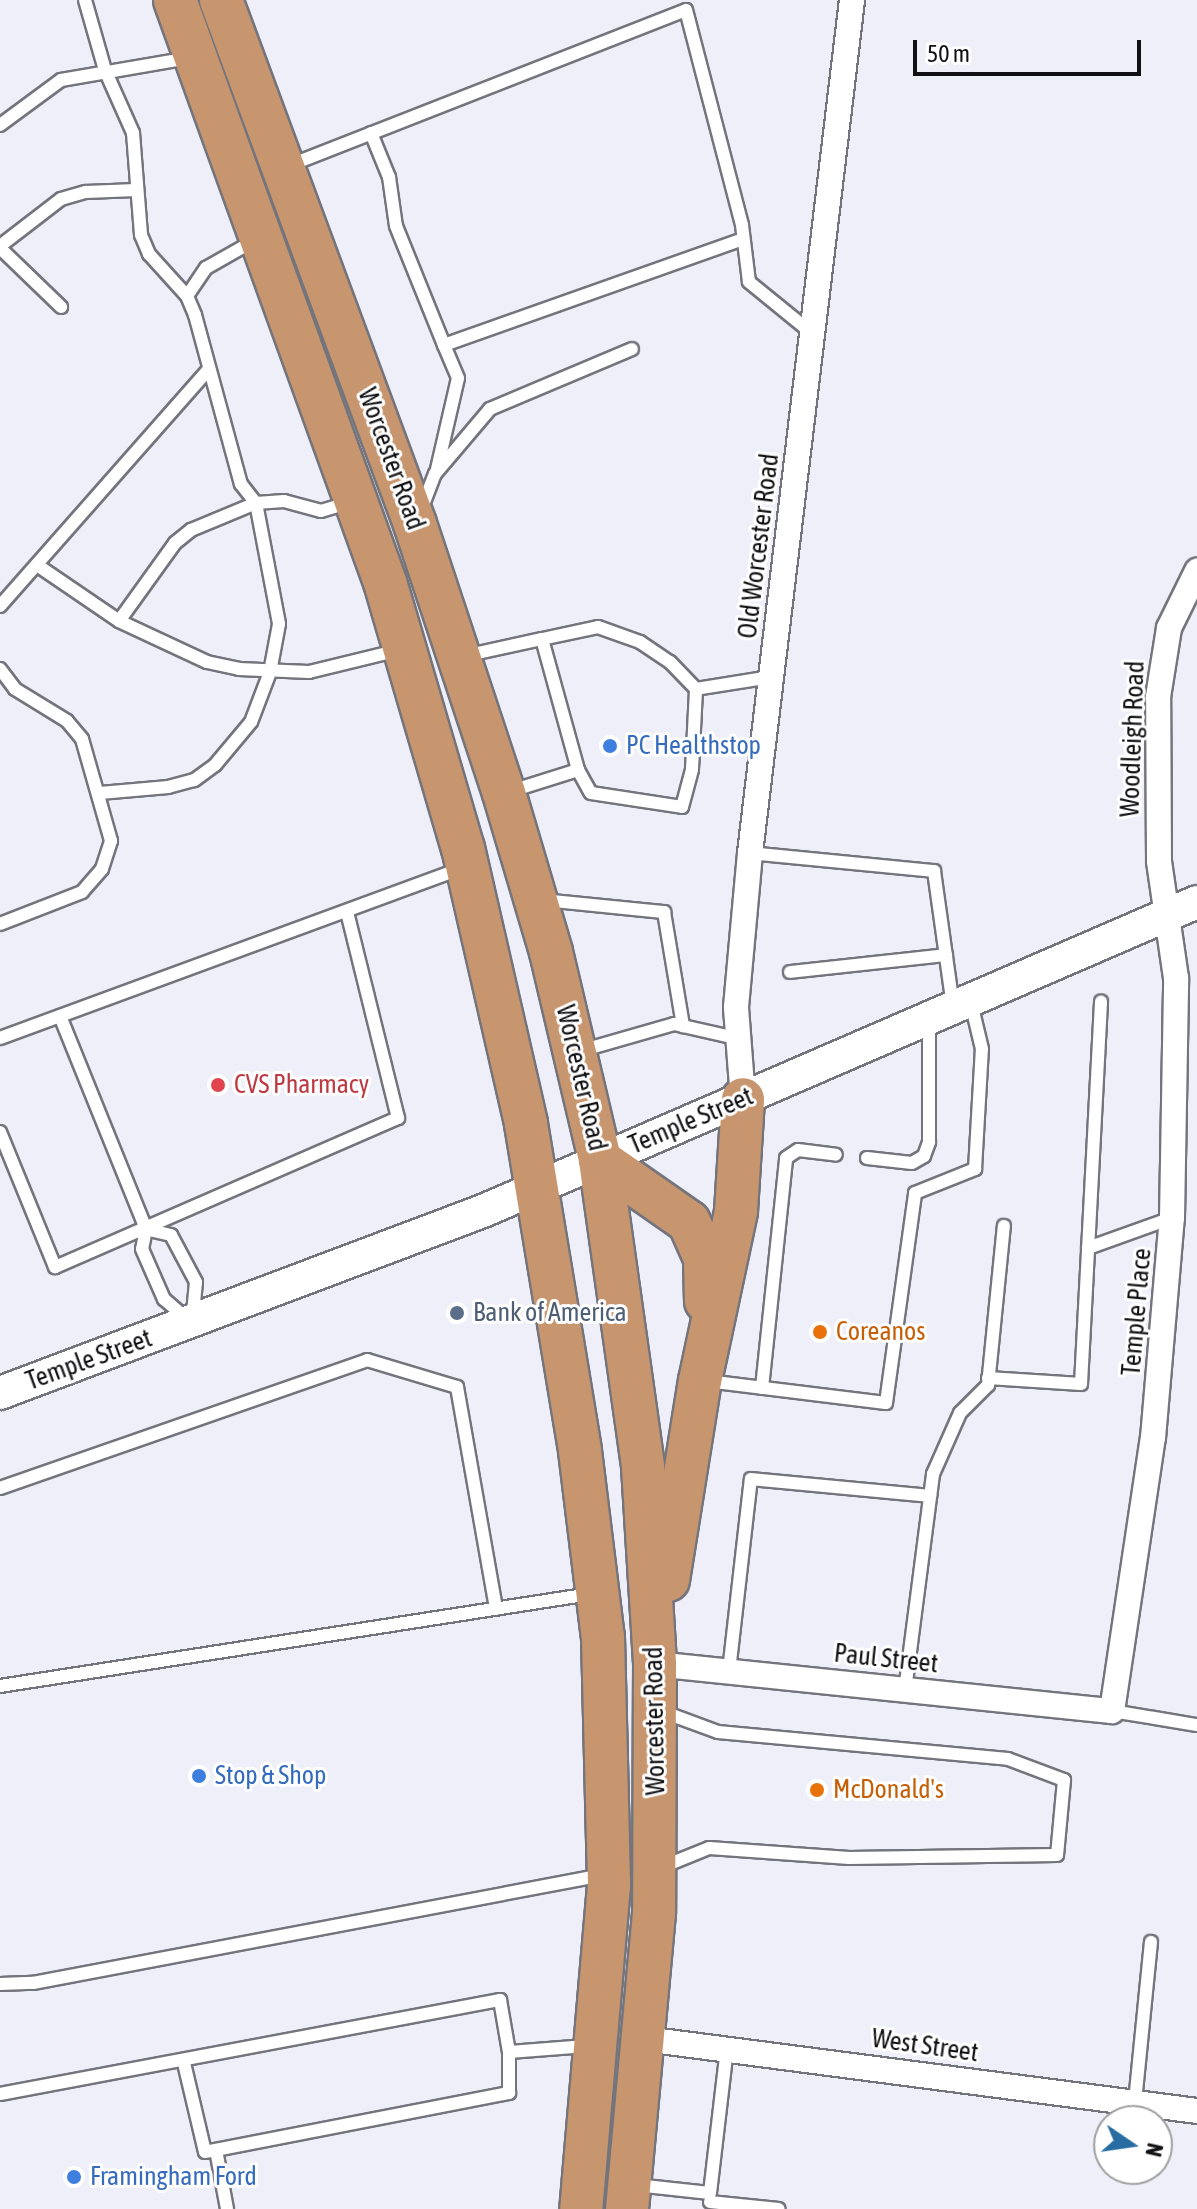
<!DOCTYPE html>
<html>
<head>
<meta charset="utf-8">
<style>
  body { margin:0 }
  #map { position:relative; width:1197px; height:2209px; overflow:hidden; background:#efeff9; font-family:"Asap Condensed",sans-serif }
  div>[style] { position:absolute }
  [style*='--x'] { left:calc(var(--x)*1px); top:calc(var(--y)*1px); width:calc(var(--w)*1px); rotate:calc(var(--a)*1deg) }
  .roads { filter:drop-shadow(2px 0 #74747d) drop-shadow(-2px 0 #74747d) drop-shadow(0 2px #74747d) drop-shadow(0 -2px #74747d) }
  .service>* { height:12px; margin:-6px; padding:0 6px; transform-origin:6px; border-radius:6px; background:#fff }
  .minor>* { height:24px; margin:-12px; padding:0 12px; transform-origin:12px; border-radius:12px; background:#fff }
  .tertiary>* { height:32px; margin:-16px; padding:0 16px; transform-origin:16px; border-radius:16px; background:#fff }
  .trunk>* { height:42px; margin:-21px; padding:0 21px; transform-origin:21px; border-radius:21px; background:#c8966e }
  .dots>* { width:22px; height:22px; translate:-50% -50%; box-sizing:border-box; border:4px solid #fff; border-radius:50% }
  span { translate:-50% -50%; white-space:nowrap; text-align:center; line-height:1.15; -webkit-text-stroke:6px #fff; paint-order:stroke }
  .street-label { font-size:26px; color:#111114 }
  .shop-label { font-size:26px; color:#366cbe }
  .left { translate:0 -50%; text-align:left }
  .health-label { font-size:26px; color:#be3a42 }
  .service-label { font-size:26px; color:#4e5e75 }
  .food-label { font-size:26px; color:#c56008 }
  .north { position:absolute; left:1093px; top:2105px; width:80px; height:80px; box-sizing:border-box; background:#fff; border:2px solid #a0a0a1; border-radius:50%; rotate:103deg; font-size:22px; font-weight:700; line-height:32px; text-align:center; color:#111114 }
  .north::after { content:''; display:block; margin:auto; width:28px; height:36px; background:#276da2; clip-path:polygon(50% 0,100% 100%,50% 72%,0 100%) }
  .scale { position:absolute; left:913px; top:40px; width:228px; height:36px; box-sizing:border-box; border:4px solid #111114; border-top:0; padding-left:10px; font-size:24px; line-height:28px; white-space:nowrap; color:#111114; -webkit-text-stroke:6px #fff; paint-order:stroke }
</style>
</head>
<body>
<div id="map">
  <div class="roads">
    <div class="service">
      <i style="--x:85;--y:0;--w:73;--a:74.1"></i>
      <i style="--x:105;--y:70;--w:69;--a:66"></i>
      <i style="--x:133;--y:133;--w:102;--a:85.5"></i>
      <i style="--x:141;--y:235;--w:21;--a:67"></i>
      <i style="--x:149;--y:254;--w:57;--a:47.9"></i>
      <i style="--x:187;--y:296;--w:21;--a:67"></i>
      <i style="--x:195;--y:315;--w:175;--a:74.8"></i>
      <i style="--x:241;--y:484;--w:24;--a:52"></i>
      <i style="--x:256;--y:503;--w:123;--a:79.2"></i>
      <i style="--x:279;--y:624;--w:49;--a:100.6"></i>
      <i style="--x:270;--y:672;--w:53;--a:110.8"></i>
      <i style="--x:251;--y:722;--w:56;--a:129.9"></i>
      <i style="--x:215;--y:765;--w:26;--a:144"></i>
      <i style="--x:194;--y:780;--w:27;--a:165"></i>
      <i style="--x:168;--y:787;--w:68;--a:175"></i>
      <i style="--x:0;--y:125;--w:76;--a:-36.4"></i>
      <i style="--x:61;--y:80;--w:129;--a:-9.8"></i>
      <i style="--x:371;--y:133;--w:48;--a:67.8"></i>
      <i style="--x:389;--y:177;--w:49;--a:81.9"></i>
      <i style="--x:396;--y:226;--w:128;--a:68"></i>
      <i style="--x:444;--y:345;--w:317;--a:-19.5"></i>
      <i style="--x:288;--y:166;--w:427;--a:-21.4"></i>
      <i style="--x:686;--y:10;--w:222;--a:75.4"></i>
      <i style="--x:742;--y:225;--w:57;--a:83"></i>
      <i style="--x:749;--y:282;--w:82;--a:39.1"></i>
      <i style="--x:0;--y:246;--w:77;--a:-37.6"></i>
      <i style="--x:61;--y:199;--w:26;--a:-16"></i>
      <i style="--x:86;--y:192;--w:50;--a:-2.3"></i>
      <i style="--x:0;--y:248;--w:85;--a:44"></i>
      <i style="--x:187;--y:296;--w:34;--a:-56"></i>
      <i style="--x:206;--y:268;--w:59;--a:-29.6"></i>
      <i style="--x:437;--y:469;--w:93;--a:-77"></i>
      <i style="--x:458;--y:378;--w:36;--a:-113"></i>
      <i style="--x:421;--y:510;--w:39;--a:-69"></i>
      <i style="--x:435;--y:474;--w:85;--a:-49.8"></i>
      <i style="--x:490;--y:409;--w:154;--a:-22.9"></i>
      <i style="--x:37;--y:565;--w:99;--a:34.3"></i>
      <i style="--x:119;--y:621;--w:97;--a:25"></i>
      <i style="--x:207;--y:662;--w:33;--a:12"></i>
      <i style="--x:239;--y:669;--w:70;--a:2.5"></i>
      <i style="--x:309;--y:672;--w:93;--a:-13.7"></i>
      <i style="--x:0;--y:606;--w:316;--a:-48.6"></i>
      <i style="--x:119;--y:621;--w:96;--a:-54.3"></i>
      <i style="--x:175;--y:543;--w:21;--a:-39"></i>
      <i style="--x:191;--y:530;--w:70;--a:-22.6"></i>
      <i style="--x:256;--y:503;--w:28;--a:-4"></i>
      <i style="--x:284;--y:501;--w:38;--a:15"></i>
      <i style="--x:321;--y:511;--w:31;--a:-17"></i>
      <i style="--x:542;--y:639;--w:57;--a:-12.1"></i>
      <i style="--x:598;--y:627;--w:45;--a:19.7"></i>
      <i style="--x:640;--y:642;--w:36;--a:34"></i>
      <i style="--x:670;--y:662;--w:37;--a:46"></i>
      <i style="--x:464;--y:656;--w:80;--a:-12.3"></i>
      <i style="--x:542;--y:639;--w:136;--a:74.6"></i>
      <i style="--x:578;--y:770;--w:70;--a:162.6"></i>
      <i style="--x:0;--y:669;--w:25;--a:53"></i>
      <i style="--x:15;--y:689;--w:61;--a:31.6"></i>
      <i style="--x:67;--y:721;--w:23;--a:50"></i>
      <i style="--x:82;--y:739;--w:106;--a:74.1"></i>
      <i style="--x:111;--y:841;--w:29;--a:108"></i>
      <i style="--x:102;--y:869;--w:30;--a:131"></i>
      <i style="--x:82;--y:892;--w:88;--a:158.7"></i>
      <i style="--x:578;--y:770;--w:26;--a:61"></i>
      <i style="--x:591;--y:793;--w:92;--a:8.7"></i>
      <i style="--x:682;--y:807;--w:39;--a:-75"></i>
      <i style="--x:692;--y:769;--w:80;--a:-87.1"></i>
      <i style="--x:696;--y:689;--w:76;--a:-9.1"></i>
      <i style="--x:750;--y:853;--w:185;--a:5.6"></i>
      <i style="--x:934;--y:871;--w:136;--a:82"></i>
      <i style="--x:543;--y:900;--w:122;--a:5.7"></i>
      <i style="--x:664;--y:912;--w:116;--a:80.5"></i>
      <i style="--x:790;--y:972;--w:157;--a:-6.2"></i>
      <i style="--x:60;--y:1016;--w:230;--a:68"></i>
      <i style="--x:146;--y:1229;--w:20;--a:101"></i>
      <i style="--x:142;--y:1249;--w:55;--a:66.3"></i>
      <i style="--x:164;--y:1299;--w:37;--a:41"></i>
      <i style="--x:192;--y:1323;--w:41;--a:-84.4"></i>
      <i style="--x:196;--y:1282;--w:53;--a:-118"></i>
      <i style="--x:171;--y:1235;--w:26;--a:-167"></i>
      <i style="--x:0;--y:1038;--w:492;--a:-20.2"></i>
      <i style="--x:580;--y:1051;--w:98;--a:-16"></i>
      <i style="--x:674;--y:1024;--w:64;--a:12.7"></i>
      <i style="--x:0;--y:1132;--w:146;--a:67.8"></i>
      <i style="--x:55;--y:1267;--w:374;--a:-23.5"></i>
      <i style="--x:398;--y:1118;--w:212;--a:-103.9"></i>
      <i style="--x:867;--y:1158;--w:45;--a:6.3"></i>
      <i style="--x:912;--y:1163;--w:14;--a:-30"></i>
      <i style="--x:924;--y:1156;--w:15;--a:-70"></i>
      <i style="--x:929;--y:1142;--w:120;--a:-90"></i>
      <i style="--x:1088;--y:1248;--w:89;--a:-19.7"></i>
      <i style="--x:988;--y:1378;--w:93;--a:3.7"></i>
      <i style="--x:1081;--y:1384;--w:383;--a:-87"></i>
      <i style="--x:707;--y:1381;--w:180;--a:7"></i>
      <i style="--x:886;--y:1403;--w:212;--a:-82.1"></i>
      <i style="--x:915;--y:1193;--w:65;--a:-21.8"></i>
      <i style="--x:975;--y:1169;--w:120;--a:-86.7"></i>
      <i style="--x:982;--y:1049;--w:47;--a:-103.4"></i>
      <i style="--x:762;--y:1388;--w:231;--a:-84"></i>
      <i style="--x:786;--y:1158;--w:14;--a:-34"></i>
      <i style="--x:798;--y:1150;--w:38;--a:7"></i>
      <i style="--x:0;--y:1488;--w:389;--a:-19.2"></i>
      <i style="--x:367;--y:1360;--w:94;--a:16.7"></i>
      <i style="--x:457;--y:1387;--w:225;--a:80"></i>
      <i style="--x:729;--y:1671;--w:193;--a:-83.5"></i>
      <i style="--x:751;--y:1479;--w:180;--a:5.4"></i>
      <i style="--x:0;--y:1686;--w:597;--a:-8.86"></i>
      <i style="--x:905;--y:1690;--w:218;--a:-82.6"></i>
      <i style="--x:933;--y:1474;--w:67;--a:-66.1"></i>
      <i style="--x:960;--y:1413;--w:40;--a:-45"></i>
      <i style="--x:988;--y:1385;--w:160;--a:-84.3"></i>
      <i style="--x:661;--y:1711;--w:61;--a:20.2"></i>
      <i style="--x:718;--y:1732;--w:291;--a:5.3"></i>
      <i style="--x:1008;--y:1759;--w:60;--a:20.6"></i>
      <i style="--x:1064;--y:1780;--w:75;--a:95.3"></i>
      <i style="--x:1057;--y:1855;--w:208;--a:179.2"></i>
      <i style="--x:849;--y:1858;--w:140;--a:-175.9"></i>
      <i style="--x:709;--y:1848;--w:51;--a:158"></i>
      <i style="--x:1112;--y:1711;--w:86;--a:9.4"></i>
      <i style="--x:0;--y:1984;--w:33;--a:-2"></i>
      <i style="--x:33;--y:1983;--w:580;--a:-10.73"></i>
      <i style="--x:184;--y:2063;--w:91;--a:76.7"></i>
      <i style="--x:205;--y:2152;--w:310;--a:-11"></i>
      <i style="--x:509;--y:2093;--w:41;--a:-90"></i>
      <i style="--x:0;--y:2094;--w:509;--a:-10.65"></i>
      <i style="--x:500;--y:2000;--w:53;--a:80.2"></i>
      <i style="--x:509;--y:2052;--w:78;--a:-4.4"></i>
      <i style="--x:1135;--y:2102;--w:161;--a:-84.3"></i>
      <i style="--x:216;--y:2150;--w:60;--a:79.4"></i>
      <i style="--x:636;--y:2185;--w:74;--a:6.2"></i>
      <i style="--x:710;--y:2193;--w:146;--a:-83.3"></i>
      <i style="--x:710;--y:2202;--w:69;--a:5.8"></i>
    </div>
    <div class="minor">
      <i style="--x:743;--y:1099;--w:92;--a:-94.4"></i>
      <i style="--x:736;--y:1007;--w:155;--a:-84.8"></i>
      <i style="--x:750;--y:853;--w:859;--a:-83.18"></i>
      <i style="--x:655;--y:1664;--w:459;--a:5.9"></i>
      <i style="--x:1112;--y:1711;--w:276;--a:-81.5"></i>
      <i style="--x:1153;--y:1438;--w:221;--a:-85.1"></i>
      <i style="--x:1172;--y:1218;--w:240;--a:-89"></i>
      <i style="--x:1176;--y:978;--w:118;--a:-98.3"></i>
      <i style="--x:1159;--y:861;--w:164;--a:-90.3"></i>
      <i style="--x:1158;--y:697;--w:70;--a:-80.9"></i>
      <i style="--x:1169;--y:628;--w:64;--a:-63.8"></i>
      <i style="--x:645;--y:2039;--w:557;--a:7.43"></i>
    </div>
    <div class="tertiary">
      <i style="--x:0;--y:1393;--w:516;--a:-20.65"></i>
      <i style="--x:483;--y:1211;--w:778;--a:-23.4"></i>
    </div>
    <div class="trunk">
      <i style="--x:175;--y:0;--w:619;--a:70.16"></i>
      <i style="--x:385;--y:582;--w:277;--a:73.7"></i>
      <i style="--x:463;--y:848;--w:283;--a:77.1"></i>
      <i style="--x:526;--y:1124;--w:331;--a:80.6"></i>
      <i style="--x:580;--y:1451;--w:187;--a:83"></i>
      <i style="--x:603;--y:1637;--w:248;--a:88.6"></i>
      <i style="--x:609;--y:1885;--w:325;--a:94.9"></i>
      <i style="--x:221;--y:0;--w:559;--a:69.68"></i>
      <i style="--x:415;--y:524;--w:283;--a:71.7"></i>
      <i style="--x:504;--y:793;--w:166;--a:73.5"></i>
      <i style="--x:551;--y:952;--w:214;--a:76.7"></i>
      <i style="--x:600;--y:1160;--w:310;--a:82"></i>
      <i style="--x:643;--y:1467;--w:197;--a:86.5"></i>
      <i style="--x:655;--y:1664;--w:249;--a:90.2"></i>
      <i style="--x:654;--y:1913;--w:297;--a:95.2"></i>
      <i style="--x:600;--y:1160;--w:108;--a:34.9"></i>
      <i style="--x:689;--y:1222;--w:39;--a:66"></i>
      <i style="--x:705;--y:1258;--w:43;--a:88.7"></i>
      <i style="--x:668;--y:1580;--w:202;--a:-80.9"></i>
      <i style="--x:700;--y:1381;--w:174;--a:-78"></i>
      <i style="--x:736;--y:1211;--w:112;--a:-86.4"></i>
    </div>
  </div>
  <div class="dots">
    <i style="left:610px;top:746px;background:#3f7fe0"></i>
    <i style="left:218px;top:1085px;background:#e0444e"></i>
    <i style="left:457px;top:1313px;background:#5c6f8a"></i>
    <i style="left:820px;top:1332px;background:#e8710a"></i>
    <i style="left:199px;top:1776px;background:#3f7fe0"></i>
    <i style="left:817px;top:1790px;background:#e8710a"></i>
    <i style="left:74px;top:2177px;background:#3f7fe0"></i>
  </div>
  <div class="street-label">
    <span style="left:391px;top:459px;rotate:70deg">Worcester Road</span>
    <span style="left:759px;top:546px;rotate:-83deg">Old Worcester Road</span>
    <span style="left:1133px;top:739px;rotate:-88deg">Woodleigh Road</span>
    <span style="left:581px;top:1078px;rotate:77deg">Worcester Road</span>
    <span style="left:691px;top:1121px;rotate:-23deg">Temple Street</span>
    <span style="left:1137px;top:1312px;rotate:-85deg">Temple Place</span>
    <span style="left:89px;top:1360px;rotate:-20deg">Temple Street</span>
    <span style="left:886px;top:1659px;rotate:6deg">Paul Street</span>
    <span style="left:655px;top:1721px;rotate:-91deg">Worcester Road</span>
    <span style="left:925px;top:2046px;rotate:8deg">West Street</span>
  </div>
  <div class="shop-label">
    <span class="left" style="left:626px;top:746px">PC Healthstop</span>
    <span class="left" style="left:215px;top:1776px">Stop &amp; Shop</span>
    <span class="left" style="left:90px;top:2177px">Framingham Ford</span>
  </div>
  <div class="health-label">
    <span class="left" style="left:234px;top:1085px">CVS Pharmacy</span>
  </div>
  <div class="service-label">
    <span class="left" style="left:473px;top:1313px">Bank of America</span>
  </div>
  <div class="food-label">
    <span class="left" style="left:836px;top:1332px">Coreanos</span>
    <span class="left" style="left:833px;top:1790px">McDonald's</span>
  </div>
  <div class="north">N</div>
  <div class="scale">50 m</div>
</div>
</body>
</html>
